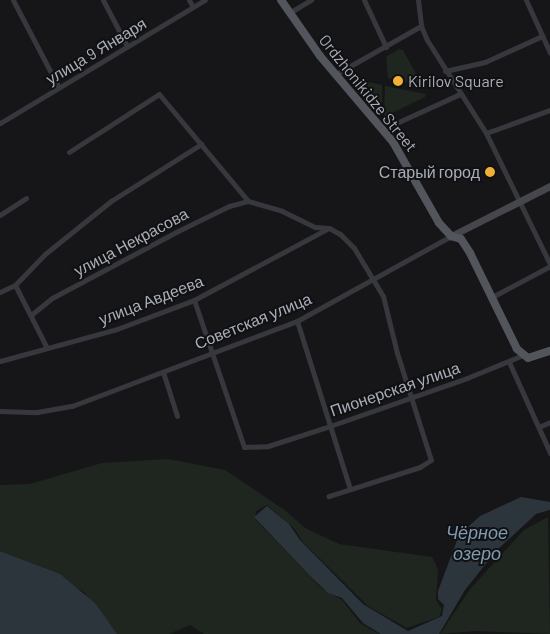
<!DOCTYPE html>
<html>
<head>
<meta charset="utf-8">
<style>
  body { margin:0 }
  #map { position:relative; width:550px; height:634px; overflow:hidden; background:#161618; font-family:Barlow,sans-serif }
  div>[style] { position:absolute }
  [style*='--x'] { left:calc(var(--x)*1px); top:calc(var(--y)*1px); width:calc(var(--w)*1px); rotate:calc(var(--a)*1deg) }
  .green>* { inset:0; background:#1e261f }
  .water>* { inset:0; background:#2c353c }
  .street>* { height:5px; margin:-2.5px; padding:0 2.5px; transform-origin:2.5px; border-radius:2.5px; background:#37383d }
  .secondary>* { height:7px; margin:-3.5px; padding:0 3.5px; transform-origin:3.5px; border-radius:3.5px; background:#45474d }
  .primary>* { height:8px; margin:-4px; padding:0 4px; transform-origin:4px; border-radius:4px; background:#53555c }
  .dots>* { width:14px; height:14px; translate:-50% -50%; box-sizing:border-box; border:2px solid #111113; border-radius:50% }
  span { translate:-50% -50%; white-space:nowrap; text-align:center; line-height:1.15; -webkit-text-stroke:4px #111113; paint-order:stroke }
  .street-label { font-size:16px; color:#a8adb8 }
  .poi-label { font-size:16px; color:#a8adb8 }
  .left { translate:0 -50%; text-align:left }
  .right { translate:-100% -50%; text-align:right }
  .water-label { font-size:18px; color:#7f9bb3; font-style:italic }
</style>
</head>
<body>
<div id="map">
  <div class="green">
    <i style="clip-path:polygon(399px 49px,403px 50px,422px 85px,388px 78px,386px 57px)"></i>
    <i style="clip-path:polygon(365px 81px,382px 85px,382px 116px,356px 86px)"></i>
    <i style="clip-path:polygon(385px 86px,426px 94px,425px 97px,384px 117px)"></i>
    <i style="clip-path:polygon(168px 459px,225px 470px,286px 511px,305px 528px,339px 544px,432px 557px,438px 569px,436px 600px,442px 609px,439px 617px,407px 628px,368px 606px,303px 542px,294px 528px,267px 505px,256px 511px,255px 519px,321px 588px,342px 600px,360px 623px,379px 634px,204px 634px,190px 625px,169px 634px,117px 634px,84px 592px,36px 565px,0 551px,0 485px,30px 484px,102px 463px)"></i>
    <i style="clip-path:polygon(548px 517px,550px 634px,476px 631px,440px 634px,470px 589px,524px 530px)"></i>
  </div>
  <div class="water">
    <i style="clip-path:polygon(521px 497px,550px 502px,550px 510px,536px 514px,496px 551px,465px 590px,439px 634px,381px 634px,363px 623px,342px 598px,328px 593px,310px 576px,254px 517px,267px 506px,289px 524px,300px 540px,363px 604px,408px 631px,442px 616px,444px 605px,438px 599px,438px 591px,459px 535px,480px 516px)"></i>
    <i style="clip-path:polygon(0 551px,60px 574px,95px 603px,117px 634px,0 634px)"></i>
  </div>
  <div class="street">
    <i style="--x:13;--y:0;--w:99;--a:62.4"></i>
    <i style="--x:103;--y:0;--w:52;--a:62.4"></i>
    <i style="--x:189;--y:0;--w:8;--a:60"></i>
    <i style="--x:364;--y:0;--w:52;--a:64.9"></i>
    <i style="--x:418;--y:0;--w:26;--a:83"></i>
    <i style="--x:421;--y:26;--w:15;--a:67"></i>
    <i style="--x:427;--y:40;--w:110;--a:57.6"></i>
    <i style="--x:486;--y:133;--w:146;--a:64"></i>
    <i style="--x:526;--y:0;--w:58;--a:65.6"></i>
    <i style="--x:289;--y:13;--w:26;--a:-31"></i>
    <i style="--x:445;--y:71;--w:41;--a:-12.7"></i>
    <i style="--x:485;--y:62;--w:63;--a:-24.5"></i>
    <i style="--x:336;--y:74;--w:98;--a:-29.5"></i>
    <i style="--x:0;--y:123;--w:239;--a:-31"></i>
    <i style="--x:392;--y:125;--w:75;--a:-24.5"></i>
    <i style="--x:486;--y:133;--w:68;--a:-19.8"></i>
    <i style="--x:69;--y:152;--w:107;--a:-32.8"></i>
    <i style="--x:159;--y:94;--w:139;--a:50.2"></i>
    <i style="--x:248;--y:201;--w:35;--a:16"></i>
    <i style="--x:282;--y:211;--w:37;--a:26"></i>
    <i style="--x:315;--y:227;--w:14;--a:4"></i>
    <i style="--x:329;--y:228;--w:13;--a:29"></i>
    <i style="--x:340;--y:234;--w:20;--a:45"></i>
    <i style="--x:354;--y:248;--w:56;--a:58.9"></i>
    <i style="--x:383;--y:296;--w:59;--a:76.2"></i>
    <i style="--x:397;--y:353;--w:112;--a:72.4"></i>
    <i style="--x:431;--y:460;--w:13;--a:148"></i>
    <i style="--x:420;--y:467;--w:96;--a:162.3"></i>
    <i style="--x:0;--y:215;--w:31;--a:-33"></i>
    <i style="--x:15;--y:285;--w:68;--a:63.1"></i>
    <i style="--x:0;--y:292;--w:17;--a:-25"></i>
    <i style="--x:15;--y:285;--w:43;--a:-45.9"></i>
    <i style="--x:45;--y:254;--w:85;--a:-38.8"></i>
    <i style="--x:111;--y:201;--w:107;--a:-32.3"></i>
    <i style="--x:492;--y:297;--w:66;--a:-28.1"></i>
    <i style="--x:194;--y:300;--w:155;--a:71.2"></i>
    <i style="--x:244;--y:447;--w:24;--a:-2"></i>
    <i style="--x:268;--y:446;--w:65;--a:-17.9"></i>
    <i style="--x:330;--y:426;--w:145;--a:-19.3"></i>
    <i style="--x:467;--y:378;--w:61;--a:-22.3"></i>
    <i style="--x:31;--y:315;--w:27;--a:-39"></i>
    <i style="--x:52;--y:298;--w:140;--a:-28"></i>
    <i style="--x:176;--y:232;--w:59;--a:-26.1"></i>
    <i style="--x:229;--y:206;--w:20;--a:-15"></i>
    <i style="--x:297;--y:321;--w:176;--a:72.5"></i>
    <i style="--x:0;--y:361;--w:121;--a:-15.3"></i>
    <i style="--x:117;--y:329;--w:82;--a:-20.6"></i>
    <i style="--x:194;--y:300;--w:151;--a:-28.1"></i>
    <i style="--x:509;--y:362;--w:100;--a:65.7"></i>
    <i style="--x:163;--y:372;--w:46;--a:72.3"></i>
    <i style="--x:0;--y:411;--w:37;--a:2"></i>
    <i style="--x:37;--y:412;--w:36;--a:-10"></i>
    <i style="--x:72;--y:406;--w:241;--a:-20.7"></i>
    <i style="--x:297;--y:321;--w:176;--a:-28.9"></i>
    <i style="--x:539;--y:427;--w:12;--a:-24"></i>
  </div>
  <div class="secondary">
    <i style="--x:451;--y:236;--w:111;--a:-26.8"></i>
  </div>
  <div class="primary">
    <i style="--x:281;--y:0;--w:68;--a:55.1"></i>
    <i style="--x:320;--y:56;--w:113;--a:49.7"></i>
    <i style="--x:393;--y:142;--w:93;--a:60.4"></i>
    <i style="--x:439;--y:223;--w:18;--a:47"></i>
    <i style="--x:451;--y:236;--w:10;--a:17"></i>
    <i style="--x:461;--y:239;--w:17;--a:57"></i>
    <i style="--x:470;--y:253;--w:107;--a:63.9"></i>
    <i style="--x:517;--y:349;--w:14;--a:39"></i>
    <i style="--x:528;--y:358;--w:23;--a:-18"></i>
  </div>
  <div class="dots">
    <i style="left:398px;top:81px;background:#f2b134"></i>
    <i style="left:490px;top:172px;background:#f2b134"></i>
  </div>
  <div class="street-label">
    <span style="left:96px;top:51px;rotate:-31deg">улица 9 Января</span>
    <span style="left:368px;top:93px;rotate:51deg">Ordzhonikidze Street</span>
    <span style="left:131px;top:242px;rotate:-28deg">улица Некрасова</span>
    <span style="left:151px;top:300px;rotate:-21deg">улица Авдеева</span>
    <span style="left:253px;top:321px;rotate:-22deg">Советская улица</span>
    <span style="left:395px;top:389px;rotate:-19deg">Пионерская улица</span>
  </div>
  <div class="poi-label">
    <span class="left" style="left:408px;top:81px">Kirilov Square</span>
    <span class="right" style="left:480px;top:172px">Старый город</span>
  </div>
  <div class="water-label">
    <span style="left:477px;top:543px">Чёрное<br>озеро</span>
  </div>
</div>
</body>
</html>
